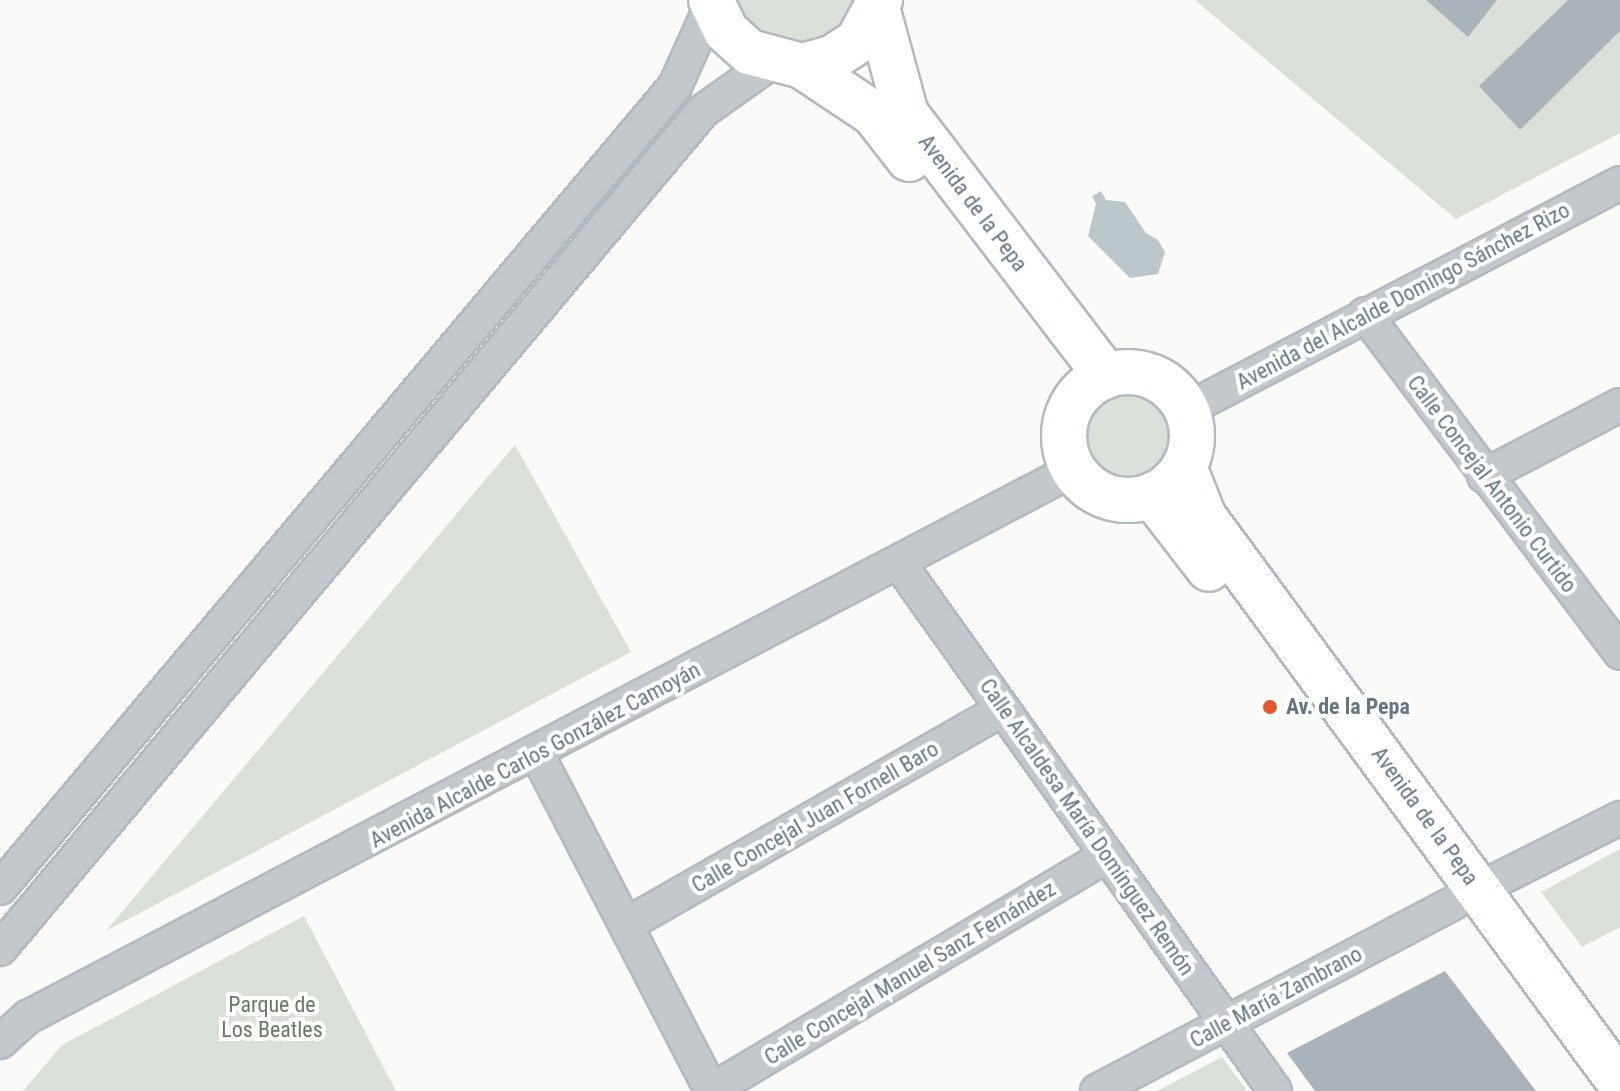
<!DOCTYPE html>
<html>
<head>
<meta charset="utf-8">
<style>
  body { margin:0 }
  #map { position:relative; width:1620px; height:1091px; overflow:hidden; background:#fafaf8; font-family:"Roboto Condensed",sans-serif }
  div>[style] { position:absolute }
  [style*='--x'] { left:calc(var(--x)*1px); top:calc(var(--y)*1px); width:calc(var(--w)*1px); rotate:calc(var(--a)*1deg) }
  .green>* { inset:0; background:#dadfd7 }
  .round { border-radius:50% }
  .water>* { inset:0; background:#bbc7cb }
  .building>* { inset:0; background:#aab3b9 }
  .roads { filter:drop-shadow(2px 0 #b3babf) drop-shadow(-2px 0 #b3babf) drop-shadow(0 2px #b3babf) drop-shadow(0 -2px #b3babf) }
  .street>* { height:32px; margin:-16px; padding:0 16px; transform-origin:16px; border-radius:16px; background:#c3c8cc }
  .secondary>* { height:44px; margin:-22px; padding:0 22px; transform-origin:22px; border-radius:22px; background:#fff }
  .secondary>.ring { margin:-22px; padding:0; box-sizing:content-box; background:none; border:44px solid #fff; border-radius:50% }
  .dots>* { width:22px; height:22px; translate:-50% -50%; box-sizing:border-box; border:4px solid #fff; border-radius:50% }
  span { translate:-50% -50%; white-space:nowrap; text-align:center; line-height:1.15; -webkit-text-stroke:8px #fff; paint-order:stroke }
  .street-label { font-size:22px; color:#657683 }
  .poi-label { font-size:22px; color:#657683; font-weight:700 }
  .left { translate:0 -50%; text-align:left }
  .park-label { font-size:22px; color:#687a64 }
</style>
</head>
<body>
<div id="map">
  <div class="green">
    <i style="clip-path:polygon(733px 0,858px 0,843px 26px,803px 45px,760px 35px)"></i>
    <i style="clip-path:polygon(1195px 0,1620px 0,1620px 133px,1456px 219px)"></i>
    <i class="round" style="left:1083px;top:390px;width:90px;height:90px"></i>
    <i style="clip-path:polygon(515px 445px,631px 652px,106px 931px,485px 480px)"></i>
    <i style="clip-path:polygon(1620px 849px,1620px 927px,1582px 947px,1541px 892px)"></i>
    <i style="clip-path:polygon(304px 916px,396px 1091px,23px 1091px,62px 1045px)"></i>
    <i style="clip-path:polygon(1222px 1057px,1247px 1091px,1157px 1091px)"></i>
  </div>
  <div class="water">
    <i style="clip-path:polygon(1101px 191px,1106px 200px,1125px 202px,1146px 233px,1158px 240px,1165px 252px,1158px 274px,1130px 278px,1088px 236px,1096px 204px,1092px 196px)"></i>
  </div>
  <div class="building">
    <i style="clip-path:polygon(1426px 0,1497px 0,1468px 37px)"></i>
    <i style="clip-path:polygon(1568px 0,1620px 0,1620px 31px,1520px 130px,1479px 86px)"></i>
    <i style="clip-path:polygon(1445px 971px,1536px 1091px,1315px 1091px,1287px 1053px)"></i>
  </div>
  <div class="roads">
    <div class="street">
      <i style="--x:1365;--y:314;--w:424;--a:53"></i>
      <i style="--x:1186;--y:410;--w:490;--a:-27.6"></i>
      <i style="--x:1484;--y:476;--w:153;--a:-27.6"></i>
      <i style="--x:899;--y:563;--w:648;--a:54.54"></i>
      <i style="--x:537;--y:754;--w:380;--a:62.6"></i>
      <i style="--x:0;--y:888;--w:1048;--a:-49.91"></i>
      <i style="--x:675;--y:86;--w:90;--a:-65.7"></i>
      <i style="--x:1479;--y:889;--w:158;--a:-26.7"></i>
      <i style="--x:626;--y:925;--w:434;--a:-29.8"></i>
      <i style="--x:0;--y:949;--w:1094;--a:-50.01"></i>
      <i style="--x:703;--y:111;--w:85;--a:-35.4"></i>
      <i style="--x:0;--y:1042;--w:38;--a:-42"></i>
      <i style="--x:28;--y:1017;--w:1177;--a:-27.63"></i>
      <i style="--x:712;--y:1090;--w:460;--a:-30.7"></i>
      <i style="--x:1097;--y:1091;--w:403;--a:-27.8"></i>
    </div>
    <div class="secondary">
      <i style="--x:711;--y:0;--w:34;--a:64"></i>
      <i style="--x:726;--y:31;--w:31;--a:42"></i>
      <i style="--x:749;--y:52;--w:55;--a:14.8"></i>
      <i style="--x:802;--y:66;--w:31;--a:-15"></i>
      <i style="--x:832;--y:58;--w:31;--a:-33"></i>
      <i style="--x:858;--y:41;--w:47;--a:-61.8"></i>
      <i style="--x:878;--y:11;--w:107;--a:74.8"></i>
      <i style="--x:906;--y:114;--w:330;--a:52.6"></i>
      <i style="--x:802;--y:66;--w:87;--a:33.7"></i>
      <i style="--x:874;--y:114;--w:57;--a:52.1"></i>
      <i class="ring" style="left:1064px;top:372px;width:84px;height:84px"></i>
      <i style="--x:1184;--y:467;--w:54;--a:68.2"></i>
      <i style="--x:1204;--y:517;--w:702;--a:53.68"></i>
      <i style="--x:1152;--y:495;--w:93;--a:52.4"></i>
    </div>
  </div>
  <div class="dots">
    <i style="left:1270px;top:707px;background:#e4572e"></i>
  </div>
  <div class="street-label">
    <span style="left:973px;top:203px;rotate:53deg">Avenida de la Pepa</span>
    <span style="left:1403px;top:296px;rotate:-28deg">Avenida del Alcalde Domingo Sánchez Rizo</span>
    <span style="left:1492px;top:484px;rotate:53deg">Calle Concejal Antonio Curtido</span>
    <span style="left:535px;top:755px;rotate:-28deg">Avenida Alcalde Carlos González Camoyán</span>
    <span style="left:1425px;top:816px;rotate:54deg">Avenida de la Pepa</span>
    <span style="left:815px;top:817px;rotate:-30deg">Calle Concejal Juan Fornell Baro</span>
    <span style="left:1087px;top:827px;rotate:55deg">Calle Alcaldesa María Domínguez Remón</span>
    <span style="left:910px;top:973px;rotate:-31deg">Calle Concejal Manuel Sanz Fernández</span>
    <span style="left:1276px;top:997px;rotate:-28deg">Calle María Zambrano</span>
  </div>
  <div class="poi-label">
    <span class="left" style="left:1286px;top:707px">Av. de la Pepa</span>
  </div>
  <div class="park-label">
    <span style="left:272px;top:1017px">Parque de<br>Los Beatles</span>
  </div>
</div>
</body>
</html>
